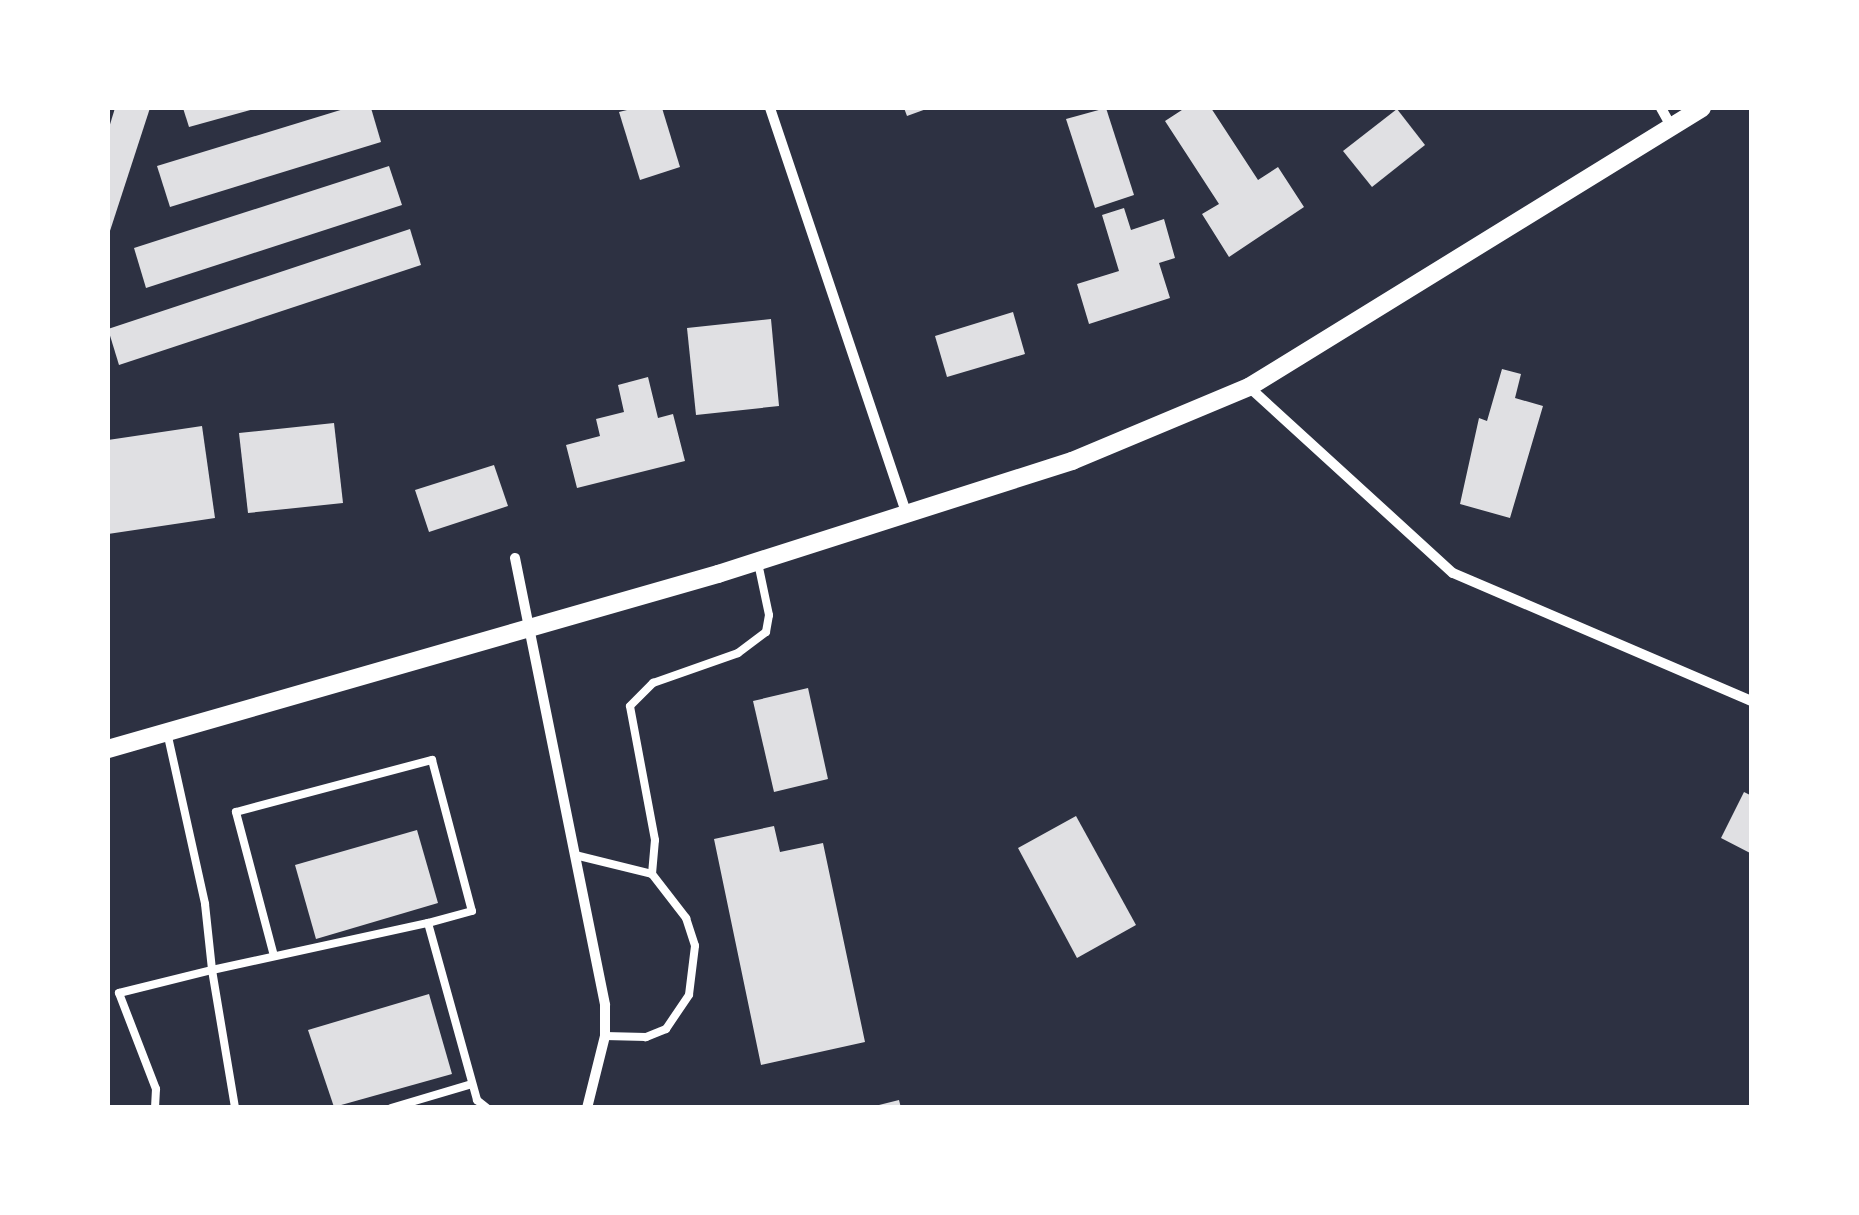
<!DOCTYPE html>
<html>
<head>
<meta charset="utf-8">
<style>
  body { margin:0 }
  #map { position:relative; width:1859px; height:1215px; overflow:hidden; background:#2d3142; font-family:Merriweather,serif }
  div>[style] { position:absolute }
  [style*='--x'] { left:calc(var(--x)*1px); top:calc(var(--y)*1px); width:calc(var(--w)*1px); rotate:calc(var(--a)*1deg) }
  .building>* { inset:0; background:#e0e0e3 }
  .service>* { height:8px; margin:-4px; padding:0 4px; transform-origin:4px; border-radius:4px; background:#fff }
  .minor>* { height:10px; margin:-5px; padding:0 5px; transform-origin:5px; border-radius:5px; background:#fff }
  .tertiary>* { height:18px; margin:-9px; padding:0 9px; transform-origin:9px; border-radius:9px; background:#fff }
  span { translate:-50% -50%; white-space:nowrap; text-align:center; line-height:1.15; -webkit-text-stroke:9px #fff; paint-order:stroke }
  .frame { position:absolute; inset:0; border:110px solid #fff; pointer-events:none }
</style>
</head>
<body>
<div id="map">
  <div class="building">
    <i style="clip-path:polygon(115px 108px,150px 108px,108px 237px,108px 131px)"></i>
    <i style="clip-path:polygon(183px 108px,254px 108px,254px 109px,189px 127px)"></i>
    <i style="clip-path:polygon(347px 108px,371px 108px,381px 142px,170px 207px,157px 166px)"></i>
    <i style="clip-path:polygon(635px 108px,662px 108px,680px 167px,640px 180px,619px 112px)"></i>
    <i style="clip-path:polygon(904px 108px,929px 108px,907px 116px)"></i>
    <i style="clip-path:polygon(1106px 108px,1134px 195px,1095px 208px,1066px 119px)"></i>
    <i style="clip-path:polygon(1185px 108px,1211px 108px,1258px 180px,1278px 167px,1304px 207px,1229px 257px,1202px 214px,1219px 204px,1165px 121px)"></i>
    <i style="clip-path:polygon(1397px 109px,1425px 145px,1372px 187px,1343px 151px)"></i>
    <i style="clip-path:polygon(389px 166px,402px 205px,146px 288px,134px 248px)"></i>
    <i style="clip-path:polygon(1124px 208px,1131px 230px,1164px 219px,1175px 258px,1159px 263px,1170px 298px,1089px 324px,1077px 284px,1119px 271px,1102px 215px)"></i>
    <i style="clip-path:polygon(410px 229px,421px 265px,119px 365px,108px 329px)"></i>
    <i style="clip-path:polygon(1013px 312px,1025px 354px,947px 377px,935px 336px)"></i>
    <i style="clip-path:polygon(771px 319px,779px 406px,696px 415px,687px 328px)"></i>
    <i style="clip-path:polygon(1502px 369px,1521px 374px,1515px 398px,1543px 406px,1510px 518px,1460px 504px,1479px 418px,1487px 421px)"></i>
    <i style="clip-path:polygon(648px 377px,658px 418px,673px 414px,685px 461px,577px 488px,566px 445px,600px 436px,596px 419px,624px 412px,618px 385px)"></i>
    <i style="clip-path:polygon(334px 423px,343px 503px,248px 513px,239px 433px)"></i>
    <i style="clip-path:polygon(202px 426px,215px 518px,108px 534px,108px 440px)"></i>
    <i style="clip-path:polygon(494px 465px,508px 506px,429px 532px,415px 490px)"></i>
    <i style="clip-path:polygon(808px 688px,828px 779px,774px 792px,753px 701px)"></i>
    <i style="clip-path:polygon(1744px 792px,1752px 796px,1752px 854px,1721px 838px)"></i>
    <i style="clip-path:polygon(1076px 816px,1136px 925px,1077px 958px,1018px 848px)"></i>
    <i style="clip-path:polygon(774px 826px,780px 852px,823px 843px,865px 1042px,761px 1065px,714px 839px)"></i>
    <i style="clip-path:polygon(417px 830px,438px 903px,316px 939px,295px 865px)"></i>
    <i style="clip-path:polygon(429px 994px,452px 1074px,334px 1107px,308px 1030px)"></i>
    <i style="clip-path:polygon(899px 1100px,901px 1108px,875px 1108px,875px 1106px)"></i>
  </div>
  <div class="service">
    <i style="--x:167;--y:732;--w:176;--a:77.5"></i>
    <i style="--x:205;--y:904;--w:66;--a:83.9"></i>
    <i style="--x:212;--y:970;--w:221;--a:-12.3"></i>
    <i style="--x:428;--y:923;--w:184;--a:74.5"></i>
    <i style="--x:477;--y:1100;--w:13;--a:39"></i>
    <i style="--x:575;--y:855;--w:79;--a:13.9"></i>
    <i style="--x:652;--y:874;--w:56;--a:52.3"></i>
    <i style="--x:686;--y:918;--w:29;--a:72"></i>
    <i style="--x:695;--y:946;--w:49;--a:97"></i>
    <i style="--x:689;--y:995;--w:41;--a:124.1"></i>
    <i style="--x:666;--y:1029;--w:22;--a:158"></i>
    <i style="--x:646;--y:1037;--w:41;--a:-178.6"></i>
    <i style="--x:652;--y:874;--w:34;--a:-85"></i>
    <i style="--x:655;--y:840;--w:136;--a:-100.6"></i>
    <i style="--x:630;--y:706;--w:33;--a:-45"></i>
    <i style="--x:653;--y:683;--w:90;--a:-19.4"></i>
    <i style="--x:738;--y:653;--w:35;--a:-37"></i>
    <i style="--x:766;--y:632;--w:17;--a:-80"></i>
    <i style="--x:769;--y:615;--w:53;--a:-101.9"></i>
    <i style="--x:274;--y:956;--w:149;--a:-104.8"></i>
    <i style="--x:236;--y:812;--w:203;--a:-14.9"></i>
    <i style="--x:432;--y:760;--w:156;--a:75.2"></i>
    <i style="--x:472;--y:911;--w:46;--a:164.7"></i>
    <i style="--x:155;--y:1108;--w:19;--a:-87"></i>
    <i style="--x:156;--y:1089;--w:103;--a:-111.1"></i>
    <i style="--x:119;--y:993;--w:96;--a:-13.9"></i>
    <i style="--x:212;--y:970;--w:140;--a:80.5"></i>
    <i style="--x:391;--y:1108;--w:84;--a:-16.5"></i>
  </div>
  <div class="minor">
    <i style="--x:770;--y:108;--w:430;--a:71.4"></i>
    <i style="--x:1661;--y:108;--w:21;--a:61"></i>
    <i style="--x:1249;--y:387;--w:276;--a:42.4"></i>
    <i style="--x:1453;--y:573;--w:325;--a:23.2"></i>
    <i style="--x:515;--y:558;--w:456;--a:78.6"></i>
    <i style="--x:605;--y:1005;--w:31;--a:90"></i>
    <i style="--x:605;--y:1036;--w:74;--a:104"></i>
  </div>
  <div class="tertiary">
    <i style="--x:108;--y:749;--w:635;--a:-16.01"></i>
    <i style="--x:718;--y:574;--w:372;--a:-17.7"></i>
    <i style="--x:1072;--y:461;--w:192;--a:-22.7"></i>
    <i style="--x:1249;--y:387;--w:532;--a:-31.63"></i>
  </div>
  <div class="frame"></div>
</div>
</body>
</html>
